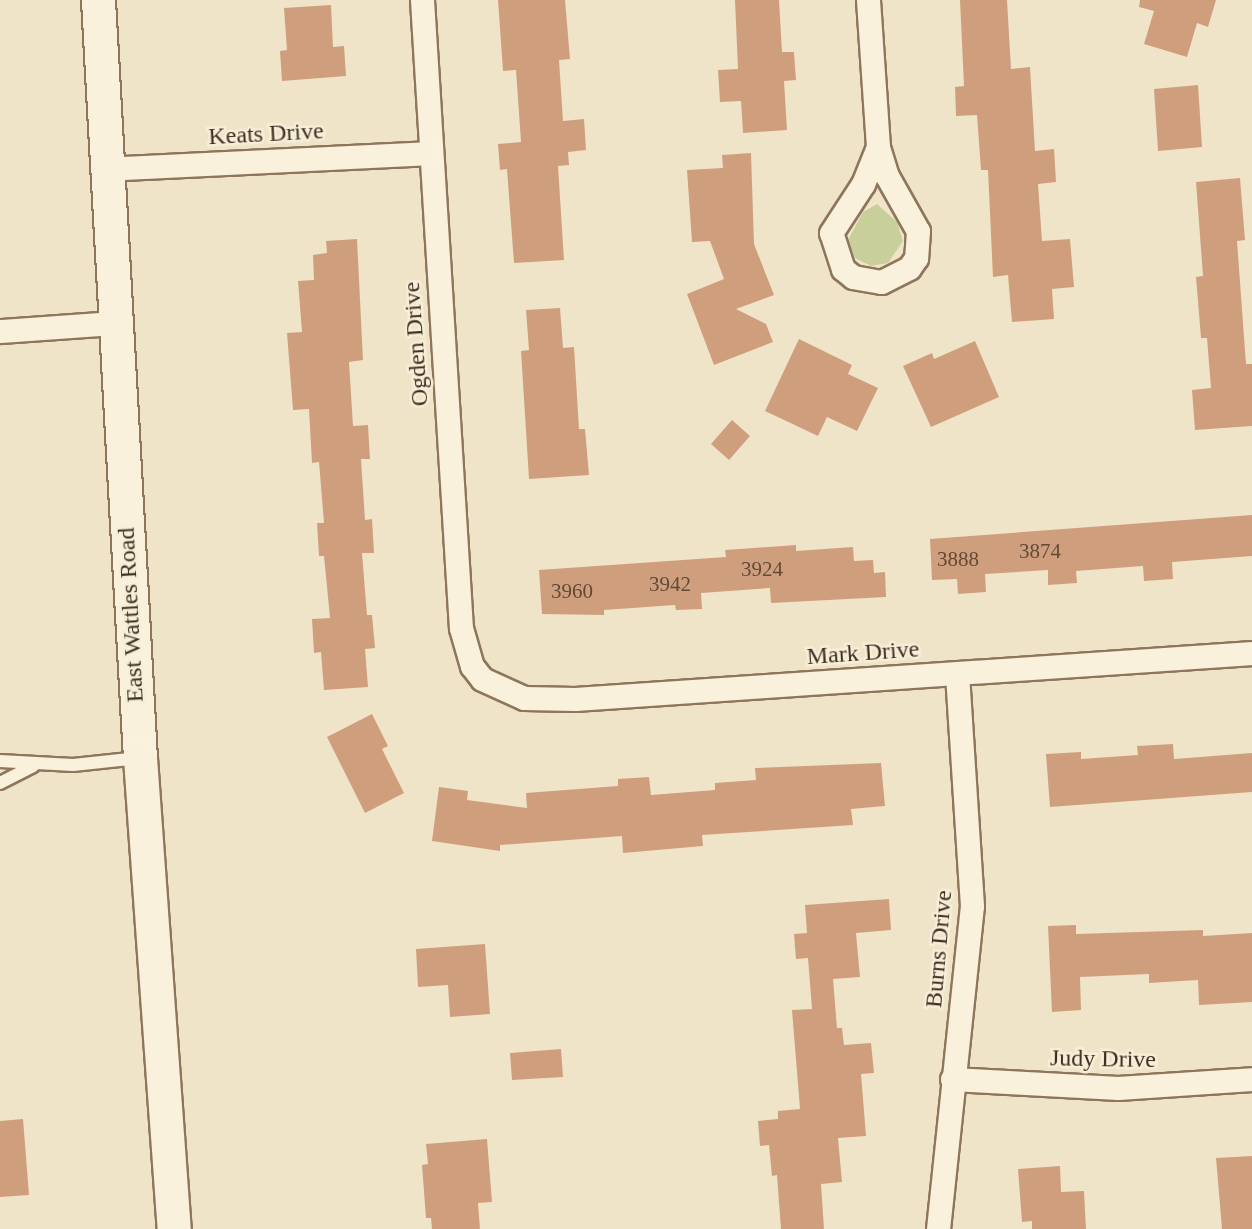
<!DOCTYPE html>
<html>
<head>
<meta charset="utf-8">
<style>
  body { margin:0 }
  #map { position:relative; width:1252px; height:1229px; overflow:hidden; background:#f0e4c8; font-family:"Times New Roman",serif }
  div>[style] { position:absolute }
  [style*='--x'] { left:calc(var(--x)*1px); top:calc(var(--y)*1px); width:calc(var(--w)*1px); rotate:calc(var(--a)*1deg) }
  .green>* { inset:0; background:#c9cf9b }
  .building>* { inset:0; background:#cf9f7d }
  .roads { filter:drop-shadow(2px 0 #8d765c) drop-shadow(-2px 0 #8d765c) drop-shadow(0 2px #8d765c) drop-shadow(0 -2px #8d765c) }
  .service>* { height:12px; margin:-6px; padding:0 6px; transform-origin:6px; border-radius:6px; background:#faf1dc }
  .minor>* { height:23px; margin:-11.5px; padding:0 11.5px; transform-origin:11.5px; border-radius:11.5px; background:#faf1dc }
  .secondary>* { height:33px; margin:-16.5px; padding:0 16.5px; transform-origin:16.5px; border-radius:16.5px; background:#faf1dc }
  span { translate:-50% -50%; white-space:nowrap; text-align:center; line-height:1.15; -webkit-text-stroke:5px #f7eed8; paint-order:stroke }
  .number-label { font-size:21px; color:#624a37 }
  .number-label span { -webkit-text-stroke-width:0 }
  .street-label { font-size:24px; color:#3d2e20 }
</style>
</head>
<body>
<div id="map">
  <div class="green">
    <i style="clip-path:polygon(877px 204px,897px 222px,903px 241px,888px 263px,871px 266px,855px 258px,848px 240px,863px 212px)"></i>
  </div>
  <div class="building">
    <i style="clip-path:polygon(498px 0,565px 0,570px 59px,559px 60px,563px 121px,584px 119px,586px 150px,568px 152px,569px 165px,558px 166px,564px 260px,514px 263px,507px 169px,500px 170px,498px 144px,521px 142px,516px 70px,503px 71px)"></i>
    <i style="clip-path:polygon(735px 0,779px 0,782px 52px,794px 52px,796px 80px,784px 81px,787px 130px,743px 133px,741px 101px,720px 102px,718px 70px,738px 69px)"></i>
    <i style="clip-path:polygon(960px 0,1007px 0,1011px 69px,1030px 67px,1035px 151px,1054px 149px,1056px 182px,1038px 184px,1042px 241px,1070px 239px,1074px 287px,1052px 289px,1054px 319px,1012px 322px,1008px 275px,993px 277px,988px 170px,981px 170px,977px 115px,956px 116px,955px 87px,964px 86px)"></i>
    <i style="clip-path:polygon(1140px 0,1216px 0,1208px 27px,1197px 23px,1187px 57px,1144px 44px,1154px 11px,1139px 7px)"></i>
    <i style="clip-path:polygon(331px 5px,333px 47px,344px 46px,346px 76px,282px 81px,280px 51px,287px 50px,284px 8px)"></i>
    <i style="clip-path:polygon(1198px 85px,1202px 147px,1158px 151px,1154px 89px)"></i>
    <i style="clip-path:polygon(751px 153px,754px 244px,774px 295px,736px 309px,766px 324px,773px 342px,714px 365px,687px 294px,724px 279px,710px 241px,692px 242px,687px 170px,723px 168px,722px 155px)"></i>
    <i style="clip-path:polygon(1240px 178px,1245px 240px,1237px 241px,1246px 364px,1252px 364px,1252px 426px,1195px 430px,1192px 390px,1211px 388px,1207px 338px,1201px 338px,1196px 277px,1203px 276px,1196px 182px)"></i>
    <i style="clip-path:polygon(357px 239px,363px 360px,349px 362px,353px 426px,368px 425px,370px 459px,361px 459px,365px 520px,372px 519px,374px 553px,362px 553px,367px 615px,372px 615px,375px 648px,365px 649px,368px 687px,324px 690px,321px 652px,314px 653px,312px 619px,330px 618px,324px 556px,319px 556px,317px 523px,324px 523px,319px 462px,312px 463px,309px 409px,293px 410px,287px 333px,302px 332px,298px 281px,314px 280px,313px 255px,327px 253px,326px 241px)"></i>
    <i style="clip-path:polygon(560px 308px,563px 348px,574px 347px,579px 429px,585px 429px,589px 475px,529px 479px,521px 351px,529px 350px,526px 310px)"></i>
    <i style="clip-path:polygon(799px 339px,852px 365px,848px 374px,878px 388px,857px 431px,827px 417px,818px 436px,765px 411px)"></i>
    <i style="clip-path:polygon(975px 341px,999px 397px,931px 427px,903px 366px,932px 353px,934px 359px)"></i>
    <i style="clip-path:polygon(732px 420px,750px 436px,729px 460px,711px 444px)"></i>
    <i style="clip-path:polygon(1252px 515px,1252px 556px,1172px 562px,1173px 579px,1144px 581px,1143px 566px,1076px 571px,1077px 583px,1048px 585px,1048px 570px,985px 574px,986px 592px,958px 594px,957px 579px,932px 580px,930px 539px)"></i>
    <i style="clip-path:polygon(796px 545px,796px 551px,853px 547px,854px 561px,873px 560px,874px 573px,885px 572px,886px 597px,771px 603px,770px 588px,701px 593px,702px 609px,676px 610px,675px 605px,604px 610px,604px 615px,542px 614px,539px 570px,726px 557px,725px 550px)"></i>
    <i style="clip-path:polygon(372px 714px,388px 746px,382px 749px,404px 793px,365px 813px,327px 737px)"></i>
    <i style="clip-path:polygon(1173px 744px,1174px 759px,1252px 753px,1252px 792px,1050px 807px,1046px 754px,1081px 752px,1081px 759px,1138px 755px,1137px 746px)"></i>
    <i style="clip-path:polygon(881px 763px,885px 806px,851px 809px,853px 825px,702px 835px,703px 846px,623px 853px,622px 836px,500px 845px,500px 851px,432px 841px,439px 787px,468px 791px,467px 800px,527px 808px,526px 793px,618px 786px,618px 779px,649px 777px,651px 795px,715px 790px,715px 783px,756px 780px,755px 768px)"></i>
    <i style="clip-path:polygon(889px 899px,891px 930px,856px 933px,860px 977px,833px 979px,837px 1028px,842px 1028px,844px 1045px,871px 1043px,874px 1073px,861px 1074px,866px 1136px,838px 1138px,842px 1182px,821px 1184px,824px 1229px,781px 1229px,777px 1175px,772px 1176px,769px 1145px,760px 1146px,758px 1121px,778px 1119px,778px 1111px,800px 1109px,792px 1010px,812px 1009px,808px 958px,796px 959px,794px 934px,807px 933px,805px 905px)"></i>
    <i style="clip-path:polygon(1076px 925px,1076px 934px,1203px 930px,1203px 936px,1252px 933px,1252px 1002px,1199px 1005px,1198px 980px,1149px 983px,1149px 974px,1080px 977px,1081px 1010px,1052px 1012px,1048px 926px)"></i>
    <i style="clip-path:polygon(485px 944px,490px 1014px,450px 1017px,448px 985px,418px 987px,416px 949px)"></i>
    <i style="clip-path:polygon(561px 1049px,563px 1077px,512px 1080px,510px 1053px)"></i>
    <i style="clip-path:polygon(23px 1119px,29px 1195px,0 1197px,0 1121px)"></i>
    <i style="clip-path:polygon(487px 1139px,492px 1202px,478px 1203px,480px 1229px,432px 1229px,431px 1218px,426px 1218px,422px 1165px,428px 1164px,426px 1144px)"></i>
    <i style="clip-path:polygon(1252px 1156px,1252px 1229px,1222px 1229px,1216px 1158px)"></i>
    <i style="clip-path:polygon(1060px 1166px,1061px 1192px,1084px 1191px,1086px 1229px,1032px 1229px,1032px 1221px,1022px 1222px,1018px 1169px)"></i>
  </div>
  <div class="roads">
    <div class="service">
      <i style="--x:0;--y:761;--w:73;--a:3.1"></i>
      <i style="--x:73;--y:765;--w:66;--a:-6.1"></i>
      <i style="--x:0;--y:783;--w:37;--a:-27"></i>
    </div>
    <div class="minor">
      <i style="--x:422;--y:0;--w:629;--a:86.45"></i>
      <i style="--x:461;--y:628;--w:40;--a:74"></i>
      <i style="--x:472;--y:666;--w:16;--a:52"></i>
      <i style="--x:482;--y:679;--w:46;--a:24.3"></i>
      <i style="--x:524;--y:698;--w:51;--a:1.1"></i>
      <i style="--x:575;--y:699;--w:679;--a:-3.89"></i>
      <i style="--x:868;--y:0;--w:147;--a:86.1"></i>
      <i style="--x:878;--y:147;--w:30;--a:73"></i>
      <i style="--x:887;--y:176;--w:63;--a:60.6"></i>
      <i style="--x:918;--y:231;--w:27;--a:94"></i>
      <i style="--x:916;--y:258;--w:12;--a:125"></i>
      <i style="--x:909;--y:268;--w:31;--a:153"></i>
      <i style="--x:881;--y:282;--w:28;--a:-170"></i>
      <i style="--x:853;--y:277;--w:13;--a:-141"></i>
      <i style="--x:843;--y:269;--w:38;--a:-108"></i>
      <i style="--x:831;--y:233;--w:59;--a:-56.9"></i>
      <i style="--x:863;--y:184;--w:40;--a:-68"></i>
      <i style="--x:104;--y:169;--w:327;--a:-2.8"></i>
      <i style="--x:0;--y:331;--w:113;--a:-4"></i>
      <i style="--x:952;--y:1079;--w:166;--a:3.1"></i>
      <i style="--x:1118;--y:1088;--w:134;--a:-3.8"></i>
      <i style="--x:938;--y:1229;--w:325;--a:-84"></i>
      <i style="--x:972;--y:906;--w:233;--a:-93.7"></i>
    </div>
    <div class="secondary">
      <i style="--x:98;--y:0;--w:759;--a:86.83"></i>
      <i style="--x:140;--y:758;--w:472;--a:85.9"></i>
    </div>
  </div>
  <div class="number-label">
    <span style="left:1040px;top:551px">3874</span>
    <span style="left:958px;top:559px">3888</span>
    <span style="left:762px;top:569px">3924</span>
    <span style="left:670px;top:584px">3942</span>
    <span style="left:572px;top:591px">3960</span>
  </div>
  <div class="street-label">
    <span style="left:266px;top:134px;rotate:-3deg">Keats Drive</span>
    <span style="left:416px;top:344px;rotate:-94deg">Ogden Drive</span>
    <span style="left:131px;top:615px;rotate:-93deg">East Wattles Road</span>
    <span style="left:863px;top:653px;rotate:-4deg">Mark Drive</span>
    <span style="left:939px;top:949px;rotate:-85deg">Burns Drive</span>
    <span style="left:1103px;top:1059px;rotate:1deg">Judy Drive</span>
  </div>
</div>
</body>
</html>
